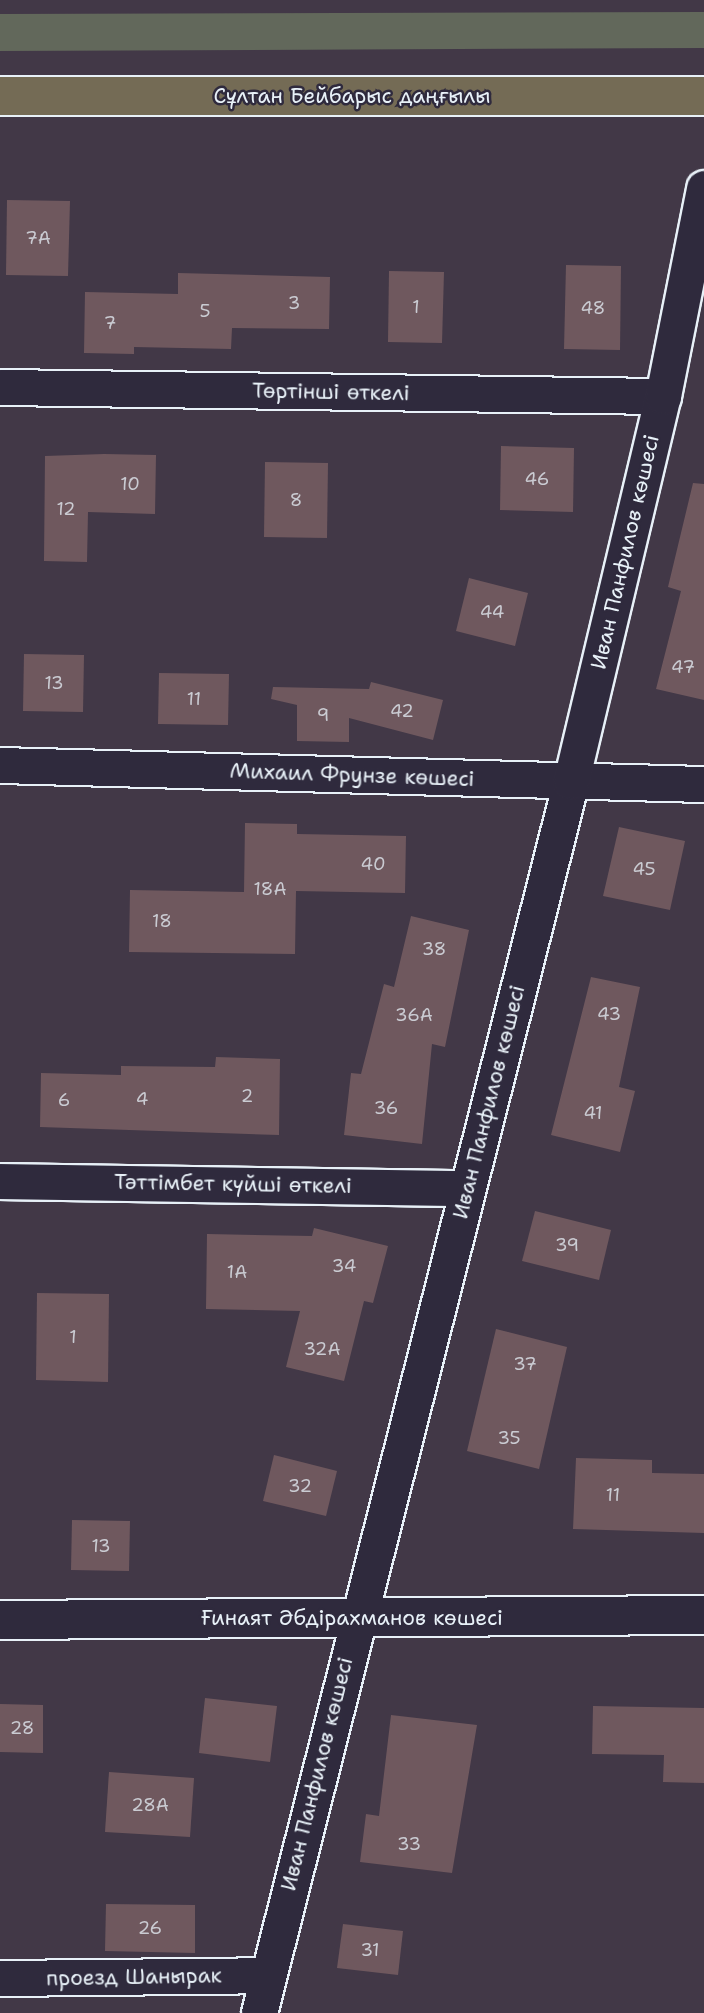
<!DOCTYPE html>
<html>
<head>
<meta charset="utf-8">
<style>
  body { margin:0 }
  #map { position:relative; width:704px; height:2013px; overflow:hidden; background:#423847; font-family:"Shantell Sans",sans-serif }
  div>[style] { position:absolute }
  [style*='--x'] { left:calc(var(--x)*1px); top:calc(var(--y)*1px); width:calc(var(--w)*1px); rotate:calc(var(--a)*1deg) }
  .green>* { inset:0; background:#62685b }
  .building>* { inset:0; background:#6f585e }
  .roads { filter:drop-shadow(2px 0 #e8f1f8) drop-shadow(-2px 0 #e8f1f8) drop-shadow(0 2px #e8f1f8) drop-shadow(0 -2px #e8f1f8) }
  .street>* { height:35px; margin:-17.5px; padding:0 17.5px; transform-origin:17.5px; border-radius:17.5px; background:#2f2a3d }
  .secondary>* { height:38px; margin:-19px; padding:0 19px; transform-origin:19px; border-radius:19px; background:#2f2a3d }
  .primary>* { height:38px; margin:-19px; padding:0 19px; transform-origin:19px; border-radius:19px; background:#746b55 }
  span { translate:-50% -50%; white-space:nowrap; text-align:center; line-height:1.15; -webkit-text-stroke:5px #2f2a3d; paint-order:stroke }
  .number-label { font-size:18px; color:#cacbd2 }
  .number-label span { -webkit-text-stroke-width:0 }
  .street-label { font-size:21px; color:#e8f1f8 }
</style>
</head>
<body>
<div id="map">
  <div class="green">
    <i style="clip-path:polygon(704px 12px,704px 48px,0 51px,0 14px)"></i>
  </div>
  <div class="building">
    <i style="clip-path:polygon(7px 200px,70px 201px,68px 276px,6px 275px)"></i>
    <i style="clip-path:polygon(566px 265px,621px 266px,620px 350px,564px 349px)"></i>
    <i style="clip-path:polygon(389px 271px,444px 272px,442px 343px,388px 342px)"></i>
    <i style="clip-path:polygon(178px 273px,330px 277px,329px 329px,232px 328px,231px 349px,134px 347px,134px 354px,84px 353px,85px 292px,178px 294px)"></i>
    <i style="clip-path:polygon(501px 446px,574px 448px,573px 512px,500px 510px)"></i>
    <i style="clip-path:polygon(104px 454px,156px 455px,155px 514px,88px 512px,87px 562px,44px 561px,45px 456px)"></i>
    <i style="clip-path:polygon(265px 462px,328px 463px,327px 538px,264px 537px)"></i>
    <i style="clip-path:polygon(693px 483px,704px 484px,704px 700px,656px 689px,681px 591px,668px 587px)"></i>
    <i style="clip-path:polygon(469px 578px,528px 593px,515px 646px,456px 631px)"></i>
    <i style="clip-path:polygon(24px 654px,84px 655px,83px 712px,23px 711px)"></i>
    <i style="clip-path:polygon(159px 673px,229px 674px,228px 725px,158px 724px)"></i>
    <i style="clip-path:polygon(371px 682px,443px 700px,433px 740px,349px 718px,349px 742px,297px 741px,297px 705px,271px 699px,273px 687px,369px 689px)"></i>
    <i style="clip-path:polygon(245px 823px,297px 824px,297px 834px,406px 836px,405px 893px,296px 891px,295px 954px,129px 952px,130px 890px,244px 892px)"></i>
    <i style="clip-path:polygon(619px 827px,685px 841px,670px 910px,603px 896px)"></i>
    <i style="clip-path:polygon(411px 916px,469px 930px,445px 1047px,432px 1044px,422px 1144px,344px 1135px,351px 1073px,361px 1074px,384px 984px,394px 987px)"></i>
    <i style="clip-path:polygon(591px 977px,640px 987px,619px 1087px,635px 1091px,620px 1152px,551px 1135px)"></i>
    <i style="clip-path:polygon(216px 1057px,280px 1059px,279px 1135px,40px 1127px,41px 1073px,121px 1075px,121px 1066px,215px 1067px)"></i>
    <i style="clip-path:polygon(535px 1211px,611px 1230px,599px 1280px,522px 1261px)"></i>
    <i style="clip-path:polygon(314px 1228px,388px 1246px,373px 1303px,364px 1301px,344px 1381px,286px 1367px,300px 1311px,206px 1309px,207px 1234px,312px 1236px)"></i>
    <i style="clip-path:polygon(37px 1293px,109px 1294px,108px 1382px,36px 1380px)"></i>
    <i style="clip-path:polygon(496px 1329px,567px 1347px,539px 1469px,467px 1451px)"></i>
    <i style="clip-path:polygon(274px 1455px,337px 1471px,326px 1516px,263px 1501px)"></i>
    <i style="clip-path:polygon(576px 1458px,652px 1460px,652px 1473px,704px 1474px,704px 1533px,573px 1529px)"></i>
    <i style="clip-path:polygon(72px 1520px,130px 1521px,129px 1571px,71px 1570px)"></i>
    <i style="clip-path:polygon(205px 1698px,277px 1706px,270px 1762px,199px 1753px)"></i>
    <i style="clip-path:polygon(0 1704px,43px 1705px,43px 1753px,0 1752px)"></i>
    <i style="clip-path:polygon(593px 1706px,704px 1708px,704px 1783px,663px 1782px,664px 1755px,592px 1754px)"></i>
    <i style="clip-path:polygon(391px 1715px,477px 1725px,452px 1873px,360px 1862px,366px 1814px,379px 1816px)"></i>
    <i style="clip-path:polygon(109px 1772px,194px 1778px,190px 1837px,105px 1832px)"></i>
    <i style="clip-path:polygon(106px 1904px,195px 1905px,195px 1953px,105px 1951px)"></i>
    <i style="clip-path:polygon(343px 1924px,403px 1931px,398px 1975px,337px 1968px)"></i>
  </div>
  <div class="roads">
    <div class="street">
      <i style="--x:0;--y:387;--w:663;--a:0.78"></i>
      <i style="--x:0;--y:765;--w:704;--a:1.55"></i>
      <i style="--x:0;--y:1181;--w:467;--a:0.9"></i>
      <i style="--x:0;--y:1978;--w:268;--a:-0.6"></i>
      <i style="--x:259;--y:2013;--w:1271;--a:-75.79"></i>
      <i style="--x:571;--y:781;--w:396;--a:-76.6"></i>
      <i style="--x:663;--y:396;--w:212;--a:-78.8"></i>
    </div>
    <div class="secondary">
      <i style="--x:0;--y:1620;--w:704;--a:-0.41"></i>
    </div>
    <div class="primary">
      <i style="--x:0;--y:96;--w:704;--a:0"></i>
    </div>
  </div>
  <div class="number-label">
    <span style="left:38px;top:238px">7А</span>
    <span style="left:294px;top:303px">3</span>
    <span style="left:416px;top:307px">1</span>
    <span style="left:593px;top:308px">48</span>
    <span style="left:205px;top:311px">5</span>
    <span style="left:110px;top:323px">7</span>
    <span style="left:537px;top:479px">46</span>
    <span style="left:130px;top:484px">10</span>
    <span style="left:296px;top:500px">8</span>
    <span style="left:66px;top:509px">12</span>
    <span style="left:492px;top:612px">44</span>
    <span style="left:683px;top:667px">47</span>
    <span style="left:54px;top:683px">13</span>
    <span style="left:194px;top:699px">11</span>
    <span style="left:402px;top:711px">42</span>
    <span style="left:323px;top:715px">9</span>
    <span style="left:373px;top:864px">40</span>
    <span style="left:644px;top:869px">45</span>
    <span style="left:270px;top:889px">18А</span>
    <span style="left:162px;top:921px">18</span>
    <span style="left:434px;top:949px">38</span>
    <span style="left:609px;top:1014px">43</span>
    <span style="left:414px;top:1015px">36А</span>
    <span style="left:247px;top:1096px">2</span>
    <span style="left:142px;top:1099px">4</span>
    <span style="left:64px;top:1100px">6</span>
    <span style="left:386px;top:1108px">36</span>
    <span style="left:593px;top:1113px">41</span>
    <span style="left:567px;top:1245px">39</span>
    <span style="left:344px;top:1266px">34</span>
    <span style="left:237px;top:1272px">1А</span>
    <span style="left:73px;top:1337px">1</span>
    <span style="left:322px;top:1349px">32А</span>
    <span style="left:525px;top:1364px">37</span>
    <span style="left:509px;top:1438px">35</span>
    <span style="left:300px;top:1486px">32</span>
    <span style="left:613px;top:1495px">11</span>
    <span style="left:101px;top:1546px">13</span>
    <span style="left:22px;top:1728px">28</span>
    <span style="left:150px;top:1805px">28А</span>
    <span style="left:409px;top:1844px">33</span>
    <span style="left:150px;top:1928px">26</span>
    <span style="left:370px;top:1950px">31</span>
  </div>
  <div class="street-label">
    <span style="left:352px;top:96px">Сұлтан Бейбарыс даңғылы</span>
    <span style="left:331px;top:392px;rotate:1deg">Төртінші өткелі</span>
    <span style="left:625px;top:552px;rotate:-77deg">Иван Панфилов көшесі</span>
    <span style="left:352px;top:775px;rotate:2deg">Михаил Фрунзе көшесі</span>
    <span style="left:489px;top:1102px;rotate:-76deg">Иван Панфилов көшесі</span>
    <span style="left:233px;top:1184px;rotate:1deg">Тәттімбет күйші өткелі</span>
    <span style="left:352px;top:1618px">Ғинаят Әбдірахманов көшесі</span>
    <span style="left:317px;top:1774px;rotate:-76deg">Иван Панфилов көшесі</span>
    <span style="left:134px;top:1977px;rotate:-1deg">проезд Шанырак</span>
  </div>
</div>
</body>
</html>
